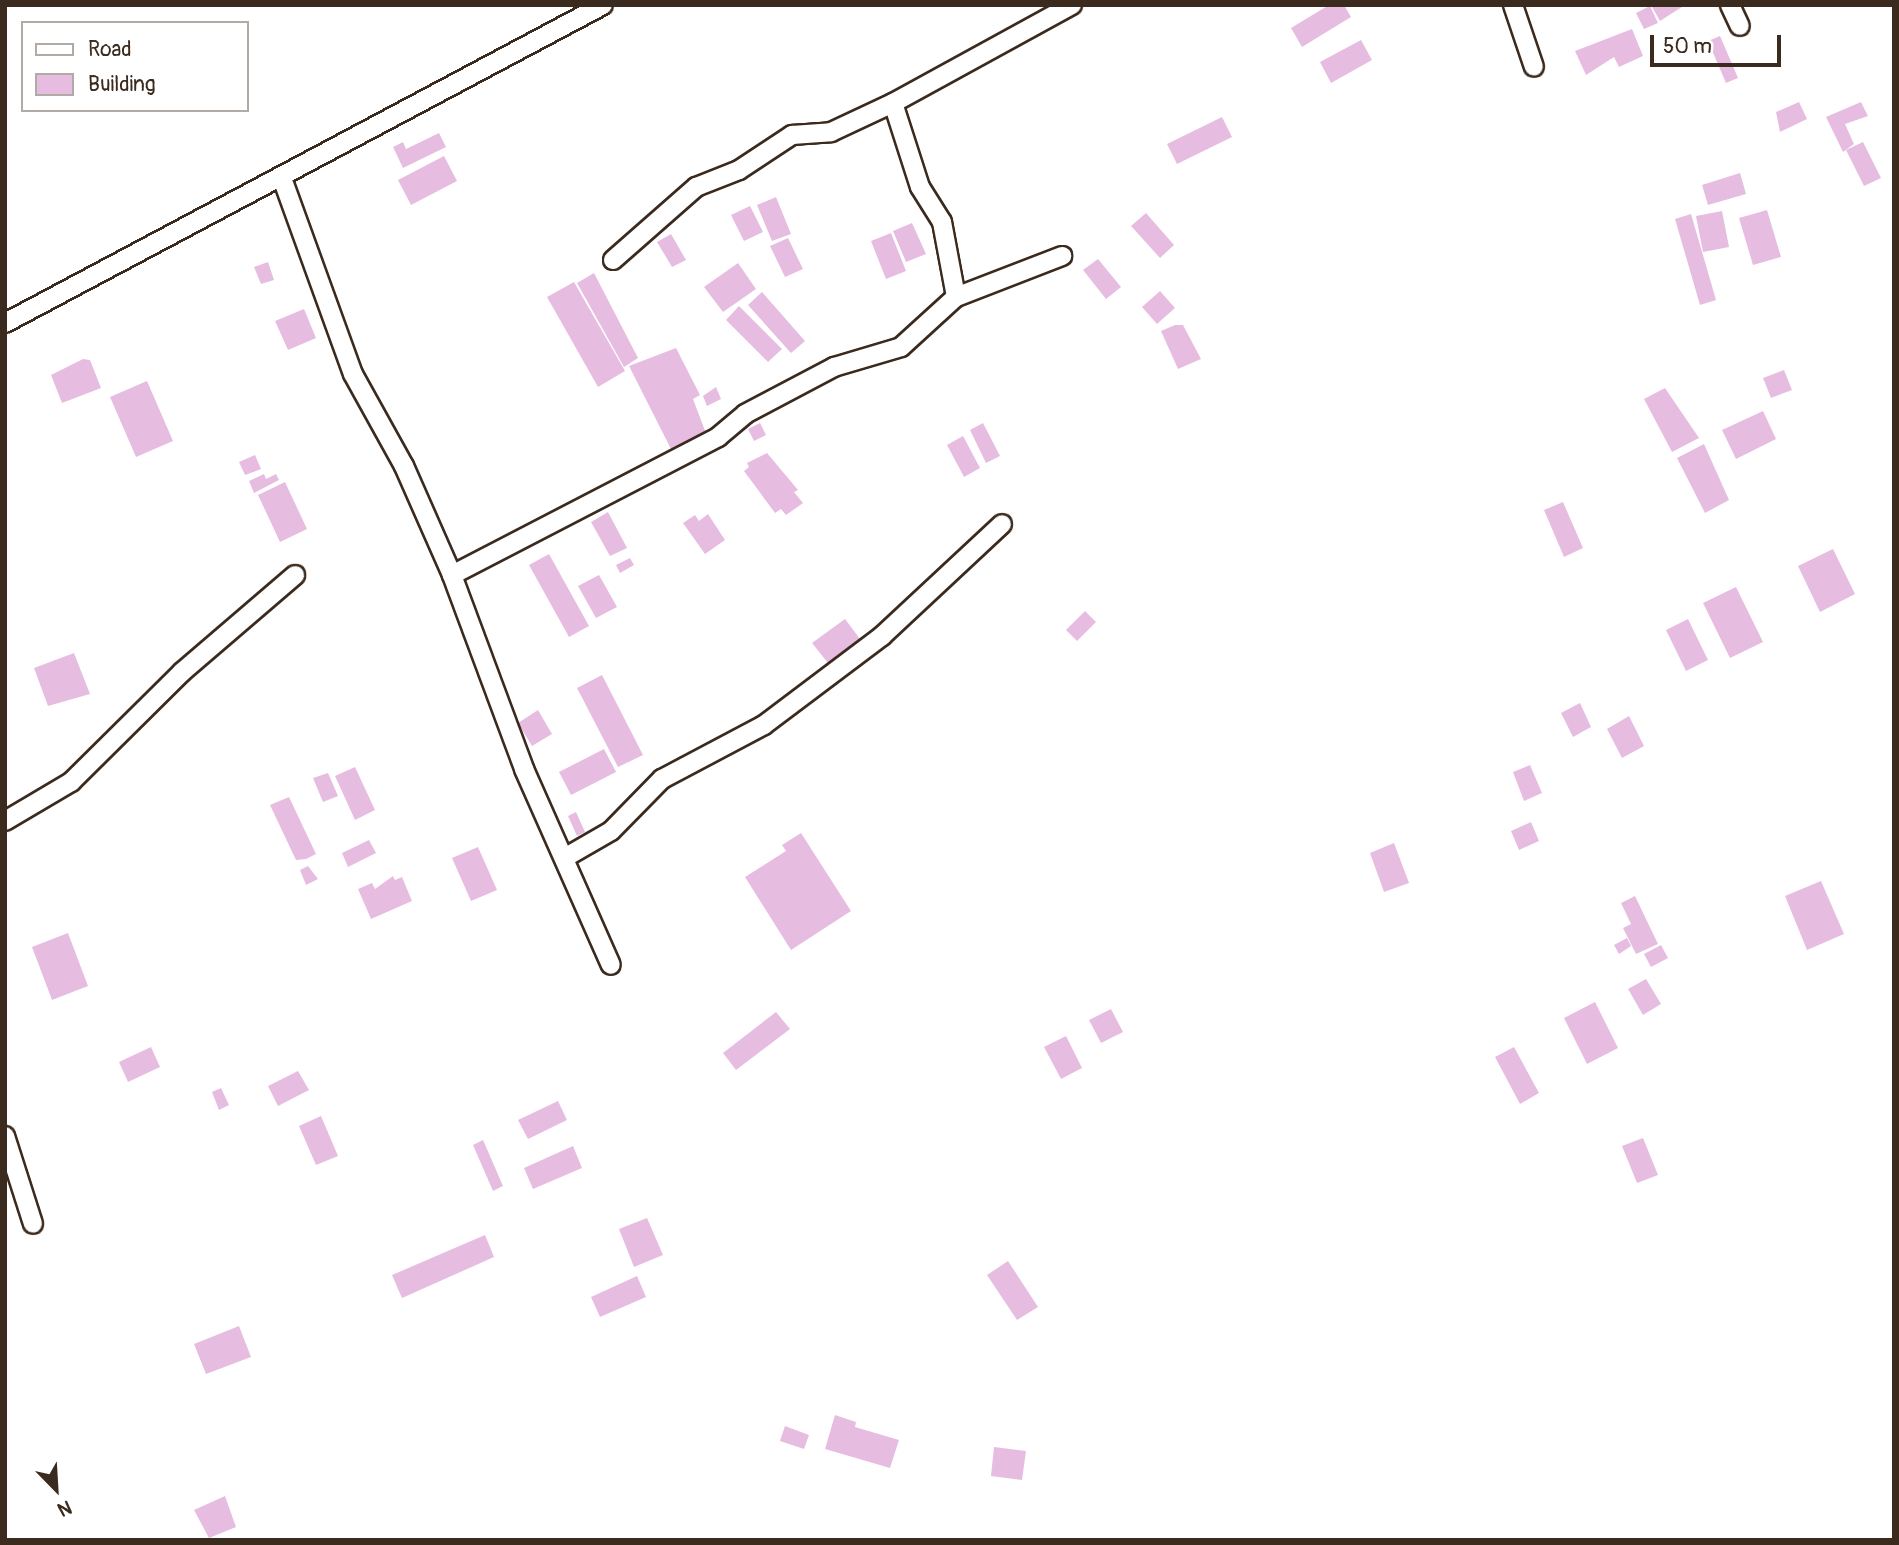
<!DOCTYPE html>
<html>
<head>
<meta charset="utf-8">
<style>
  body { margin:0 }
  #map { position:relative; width:1899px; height:1545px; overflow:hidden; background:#fff; font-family:Pangolin,sans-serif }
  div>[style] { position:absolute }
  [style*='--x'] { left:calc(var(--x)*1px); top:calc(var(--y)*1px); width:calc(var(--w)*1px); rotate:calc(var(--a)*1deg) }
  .building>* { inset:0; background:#e7bce1 }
  .roads { filter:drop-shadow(2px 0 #3b2a1e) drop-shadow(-2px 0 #3b2a1e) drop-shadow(0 2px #3b2a1e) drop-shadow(0 -2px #3b2a1e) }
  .street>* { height:18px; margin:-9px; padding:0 9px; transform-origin:9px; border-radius:9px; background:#fff }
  span { translate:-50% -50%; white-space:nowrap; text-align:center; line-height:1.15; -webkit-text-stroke:5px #fff; paint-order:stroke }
  .frame { position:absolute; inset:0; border:7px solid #3b2a1e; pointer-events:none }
  .legend { position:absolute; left:21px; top:21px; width:228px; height:91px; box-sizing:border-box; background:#fff; border:2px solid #b1aaa5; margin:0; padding:9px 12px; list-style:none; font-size:21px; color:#3b2a1e }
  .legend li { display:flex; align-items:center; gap:14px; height:35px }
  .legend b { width:35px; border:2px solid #b1aaa5 }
  .north { position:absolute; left:21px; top:1454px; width:70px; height:70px; -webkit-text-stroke:5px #fff; paint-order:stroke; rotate:156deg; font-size:19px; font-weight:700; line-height:28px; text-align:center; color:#3b2a1e }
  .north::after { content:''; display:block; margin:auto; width:24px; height:32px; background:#3b2a1e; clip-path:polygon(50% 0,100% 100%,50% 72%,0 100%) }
  .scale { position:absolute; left:1650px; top:35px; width:131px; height:32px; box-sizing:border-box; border:4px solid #3b2a1e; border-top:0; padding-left:9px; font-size:21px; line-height:24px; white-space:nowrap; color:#3b2a1e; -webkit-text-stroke:5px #fff; paint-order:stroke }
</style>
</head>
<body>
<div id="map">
  <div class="building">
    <i style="clip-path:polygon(1329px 5px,1344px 5px,1351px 17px,1302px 47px,1291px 28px)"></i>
    <i style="clip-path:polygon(1651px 5px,1685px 5px,1660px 21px)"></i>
    <i style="clip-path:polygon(1650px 6px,1658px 23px,1644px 29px,1636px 13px)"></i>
    <i style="clip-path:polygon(1632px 29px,1643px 56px,1619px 67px,1614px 57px,1586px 75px,1575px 51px)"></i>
    <i style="clip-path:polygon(1720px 36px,1738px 78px,1726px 83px,1708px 41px)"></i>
    <i style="clip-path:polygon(1361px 40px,1372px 60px,1331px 83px,1320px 62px)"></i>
    <i style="clip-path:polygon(1799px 102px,1807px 119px,1780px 132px,1776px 112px)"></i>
    <i style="clip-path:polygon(1861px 102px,1868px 116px,1845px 124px,1854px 144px,1843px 152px,1826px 117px)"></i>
    <i style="clip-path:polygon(1222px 117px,1232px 137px,1177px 164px,1167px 144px)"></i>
    <i style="clip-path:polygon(439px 133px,446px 147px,403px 168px,393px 147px,403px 142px,406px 149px)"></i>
    <i style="clip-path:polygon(1863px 142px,1881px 178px,1864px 186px,1846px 150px)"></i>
    <i style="clip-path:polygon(444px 156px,457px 181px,411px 205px,398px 180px)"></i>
    <i style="clip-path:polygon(1740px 173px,1746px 194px,1708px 205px,1702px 185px)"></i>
    <i style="clip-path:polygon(776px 197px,791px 234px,772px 241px,757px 205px)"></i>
    <i style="clip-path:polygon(750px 206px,763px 232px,744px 241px,731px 215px)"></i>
    <i style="clip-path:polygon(1767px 210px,1781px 257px,1753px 265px,1739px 218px)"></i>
    <i style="clip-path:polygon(1722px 211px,1729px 247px,1703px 252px,1696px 216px)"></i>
    <i style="clip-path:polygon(1146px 213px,1174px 245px,1160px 258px,1131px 226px)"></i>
    <i style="clip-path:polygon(1691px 214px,1716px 300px,1700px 305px,1675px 219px)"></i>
    <i style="clip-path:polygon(912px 223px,926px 254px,906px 262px,893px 231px)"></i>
    <i style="clip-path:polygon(891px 233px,906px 271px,886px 279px,871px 241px)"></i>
    <i style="clip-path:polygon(671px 234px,686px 260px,672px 267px,657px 242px)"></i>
    <i style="clip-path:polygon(788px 238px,803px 269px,785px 277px,770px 246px)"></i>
    <i style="clip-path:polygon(1098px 259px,1121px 287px,1106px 299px,1083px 270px)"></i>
    <i style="clip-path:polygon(268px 262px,274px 280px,261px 284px,254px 267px)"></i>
    <i style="clip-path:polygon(738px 263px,756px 289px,723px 312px,704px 287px)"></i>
    <i style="clip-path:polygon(594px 273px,638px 358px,624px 367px,577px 283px)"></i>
    <i style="clip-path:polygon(574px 282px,625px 371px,598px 387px,547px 297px)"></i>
    <i style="clip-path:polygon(1160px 291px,1175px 308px,1157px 324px,1142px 307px)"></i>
    <i style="clip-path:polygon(762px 292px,805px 341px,791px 353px,748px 305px)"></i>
    <i style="clip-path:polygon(739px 306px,782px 349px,768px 362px,726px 320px)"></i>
    <i style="clip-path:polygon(304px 309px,316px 338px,288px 350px,275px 321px)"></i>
    <i style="clip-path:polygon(1175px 325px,1183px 325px,1201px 359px,1178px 369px,1161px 331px)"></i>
    <i style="clip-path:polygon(676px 348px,700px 395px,693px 399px,707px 436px,673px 453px,629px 366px)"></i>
    <i style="clip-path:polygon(83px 359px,90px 360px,101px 388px,62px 403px,51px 375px)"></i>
    <i style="clip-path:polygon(1784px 370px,1792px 390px,1771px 398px,1763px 378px)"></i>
    <i style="clip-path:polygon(147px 381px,173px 441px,136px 457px,110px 397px)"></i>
    <i style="clip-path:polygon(716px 387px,721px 399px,707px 406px,703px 396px)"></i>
    <i style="clip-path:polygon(1665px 388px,1699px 438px,1672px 452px,1644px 399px)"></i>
    <i style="clip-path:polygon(1763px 411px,1776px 439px,1736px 459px,1722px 430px)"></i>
    <i style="clip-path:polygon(760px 423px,766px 435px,754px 441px,748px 429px)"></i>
    <i style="clip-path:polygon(983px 423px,1000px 456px,986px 463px,970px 430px)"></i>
    <i style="clip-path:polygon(963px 436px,980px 468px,964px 477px,947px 445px)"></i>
    <i style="clip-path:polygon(1704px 444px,1729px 500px,1705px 513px,1677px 458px)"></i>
    <i style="clip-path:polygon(767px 453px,798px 490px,794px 492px,803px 503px,786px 515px,781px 509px,775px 513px,744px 471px,749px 467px,747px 463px)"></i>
    <i style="clip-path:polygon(255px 455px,261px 469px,245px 475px,239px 462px)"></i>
    <i style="clip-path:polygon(264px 474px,266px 479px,276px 474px,279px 480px,254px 493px,249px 481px)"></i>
    <i style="clip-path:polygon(285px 482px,307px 529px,280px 542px,258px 495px)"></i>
    <i style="clip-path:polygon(1563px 502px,1583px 548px,1564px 557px,1544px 510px)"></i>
    <i style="clip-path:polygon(608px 512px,627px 548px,610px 556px,591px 522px)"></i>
    <i style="clip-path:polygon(708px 514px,725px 540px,705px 554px,683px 523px,695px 515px,699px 521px)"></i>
    <i style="clip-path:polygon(1833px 549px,1855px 594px,1820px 612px,1798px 566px)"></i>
    <i style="clip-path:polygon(549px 554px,589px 626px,569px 637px,529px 565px)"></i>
    <i style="clip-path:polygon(630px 558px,634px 565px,620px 573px,616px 565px)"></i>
    <i style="clip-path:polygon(599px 575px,617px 607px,596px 618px,578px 586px)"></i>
    <i style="clip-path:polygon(1736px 587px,1763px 642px,1730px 658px,1703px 603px)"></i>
    <i style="clip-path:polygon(1085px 611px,1096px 622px,1077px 641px,1066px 630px)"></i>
    <i style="clip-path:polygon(845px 619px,860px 639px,828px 663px,812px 643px)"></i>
    <i style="clip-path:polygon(1688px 619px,1708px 660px,1686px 671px,1666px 630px)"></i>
    <i style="clip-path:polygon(74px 653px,90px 694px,48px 706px,34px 668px)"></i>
    <i style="clip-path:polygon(602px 675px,643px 755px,618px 767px,577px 688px)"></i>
    <i style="clip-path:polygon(1580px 703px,1591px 727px,1573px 737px,1561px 713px)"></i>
    <i style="clip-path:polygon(538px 710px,552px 734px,532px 746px,518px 723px)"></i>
    <i style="clip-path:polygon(1629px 716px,1644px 746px,1622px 758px,1607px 729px)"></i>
    <i style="clip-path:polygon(604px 749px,616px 772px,571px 795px,559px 772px)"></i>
    <i style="clip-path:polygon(1530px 765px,1542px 793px,1524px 801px,1513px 772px)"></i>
    <i style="clip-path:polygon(355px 767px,375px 810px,355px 820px,335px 776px)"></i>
    <i style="clip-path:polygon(328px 773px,338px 796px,323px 802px,313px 778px)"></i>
    <i style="clip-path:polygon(289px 797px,316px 854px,306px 859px,296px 860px,270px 805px)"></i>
    <i style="clip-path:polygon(576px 812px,585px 832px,577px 836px,568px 816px)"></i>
    <i style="clip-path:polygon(1531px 822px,1539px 841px,1519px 850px,1511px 831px)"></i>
    <i style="clip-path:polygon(801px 833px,851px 911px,791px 950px,745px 877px,786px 851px,782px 845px)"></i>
    <i style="clip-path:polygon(369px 840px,376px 853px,348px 867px,342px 853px)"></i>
    <i style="clip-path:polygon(1394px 843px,1409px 883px,1384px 892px,1370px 853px)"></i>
    <i style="clip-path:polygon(478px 847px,497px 890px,471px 901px,452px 858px)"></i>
    <i style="clip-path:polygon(308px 866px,318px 879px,306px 885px,300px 870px)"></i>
    <i style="clip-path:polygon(393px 876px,395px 880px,402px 877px,412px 901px,371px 919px,358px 889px,372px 883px,375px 889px)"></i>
    <i style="clip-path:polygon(1821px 881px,1844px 934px,1807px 950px,1785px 896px)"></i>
    <i style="clip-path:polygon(1635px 896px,1658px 944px,1636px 954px,1623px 928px,1631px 924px,1621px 903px)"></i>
    <i style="clip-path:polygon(68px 933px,88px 986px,52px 1000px,32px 947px)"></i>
    <i style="clip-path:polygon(1627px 938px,1631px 946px,1619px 954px,1614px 945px)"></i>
    <i style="clip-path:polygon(1661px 945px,1668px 958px,1651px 967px,1644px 954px)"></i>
    <i style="clip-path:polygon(1646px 979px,1661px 1004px,1643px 1015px,1628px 989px)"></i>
    <i style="clip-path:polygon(1595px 1002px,1618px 1048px,1587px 1064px,1564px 1018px)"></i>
    <i style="clip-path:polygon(1111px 1009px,1123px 1032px,1101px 1043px,1089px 1020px)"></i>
    <i style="clip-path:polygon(776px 1012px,790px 1029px,736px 1070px,723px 1053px)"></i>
    <i style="clip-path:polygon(1066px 1036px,1082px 1068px,1061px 1079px,1044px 1047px)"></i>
    <i style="clip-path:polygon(151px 1047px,160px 1067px,128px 1082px,119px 1062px)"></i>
    <i style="clip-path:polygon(1514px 1047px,1539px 1093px,1520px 1104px,1495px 1057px)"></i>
    <i style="clip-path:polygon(298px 1071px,309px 1090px,278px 1106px,268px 1086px)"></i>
    <i style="clip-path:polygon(221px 1088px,229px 1105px,219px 1110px,212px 1092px)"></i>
    <i style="clip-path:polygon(558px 1101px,567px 1120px,528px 1139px,518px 1120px)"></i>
    <i style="clip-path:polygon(321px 1116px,338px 1156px,316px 1165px,299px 1126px)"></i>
    <i style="clip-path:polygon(1643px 1138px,1658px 1175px,1637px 1183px,1622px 1146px)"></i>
    <i style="clip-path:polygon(483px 1140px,503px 1186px,493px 1191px,473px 1145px)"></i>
    <i style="clip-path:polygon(573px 1146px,582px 1168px,533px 1189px,524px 1168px)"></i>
    <i style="clip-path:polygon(647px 1218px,663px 1255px,634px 1267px,619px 1229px)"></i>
    <i style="clip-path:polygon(485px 1235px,494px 1257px,402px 1298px,392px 1275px)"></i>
    <i style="clip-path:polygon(1008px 1261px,1038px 1307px,1017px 1320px,987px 1275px)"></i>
    <i style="clip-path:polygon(637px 1276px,646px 1297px,600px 1317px,591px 1297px)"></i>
    <i style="clip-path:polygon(239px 1326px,251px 1357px,206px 1374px,194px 1344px)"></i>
    <i style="clip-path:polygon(835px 1415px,856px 1422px,855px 1427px,899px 1440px,890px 1468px,825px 1449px)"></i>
    <i style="clip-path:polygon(785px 1426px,809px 1435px,804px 1449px,780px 1441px)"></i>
    <i style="clip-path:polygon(994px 1447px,1026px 1451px,1022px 1480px,991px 1476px)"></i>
    <i style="clip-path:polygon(225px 1496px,236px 1527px,209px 1538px,194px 1510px)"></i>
  </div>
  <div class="roads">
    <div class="street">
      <i style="--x:1513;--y:5;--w:65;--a:71.3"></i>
      <i style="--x:1730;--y:5;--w:23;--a:65"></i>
      <i style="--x:893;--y:103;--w:88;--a:72.2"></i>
      <i style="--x:920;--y:187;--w:41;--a:57.8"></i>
      <i style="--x:942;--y:222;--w:76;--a:79.4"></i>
      <i style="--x:282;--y:178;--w:208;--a:70.1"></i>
      <i style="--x:353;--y:374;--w:105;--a:61"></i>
      <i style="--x:404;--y:466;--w:119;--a:66.2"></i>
      <i style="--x:452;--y:575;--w:207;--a:69.6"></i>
      <i style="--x:524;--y:769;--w:214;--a:66.1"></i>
      <i style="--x:613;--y:260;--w:111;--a:-41.3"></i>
      <i style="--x:696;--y:187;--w:46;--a:-21.6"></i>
      <i style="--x:739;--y:170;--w:64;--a:-33.4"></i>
      <i style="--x:792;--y:135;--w:39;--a:-4"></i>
      <i style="--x:831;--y:132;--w:68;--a:-25.1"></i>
      <i style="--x:893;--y:103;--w:204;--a:-28.7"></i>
      <i style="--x:5;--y:323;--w:677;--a:-28"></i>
      <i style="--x:452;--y:575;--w:300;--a:-27.4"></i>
      <i style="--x:718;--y:437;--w:35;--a:-40"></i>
      <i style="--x:745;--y:414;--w:101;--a:-27.8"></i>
      <i style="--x:834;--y:367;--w:70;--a:-16.6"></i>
      <i style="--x:901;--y:347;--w:74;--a:-42.3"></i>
      <i style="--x:956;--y:297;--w:114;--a:-21.1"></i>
      <i style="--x:5;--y:821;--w:77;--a:-30.6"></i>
      <i style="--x:71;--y:782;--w:156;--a:-44.7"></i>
      <i style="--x:182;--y:672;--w:149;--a:-40.6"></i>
      <i style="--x:566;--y:857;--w:52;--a:-30"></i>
      <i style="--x:611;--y:831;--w:73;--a:-45.6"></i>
      <i style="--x:662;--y:779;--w:115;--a:-27.9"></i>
      <i style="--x:764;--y:725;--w:148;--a:-37"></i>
      <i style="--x:882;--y:636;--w:164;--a:-43"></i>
      <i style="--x:5;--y:1136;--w:92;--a:72.3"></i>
    </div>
  </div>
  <div class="frame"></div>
  <ul class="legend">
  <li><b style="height:9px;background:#fff"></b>Road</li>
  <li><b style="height:19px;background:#e7bce1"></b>Building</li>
  </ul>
  <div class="north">N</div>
  <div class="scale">50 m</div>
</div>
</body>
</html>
